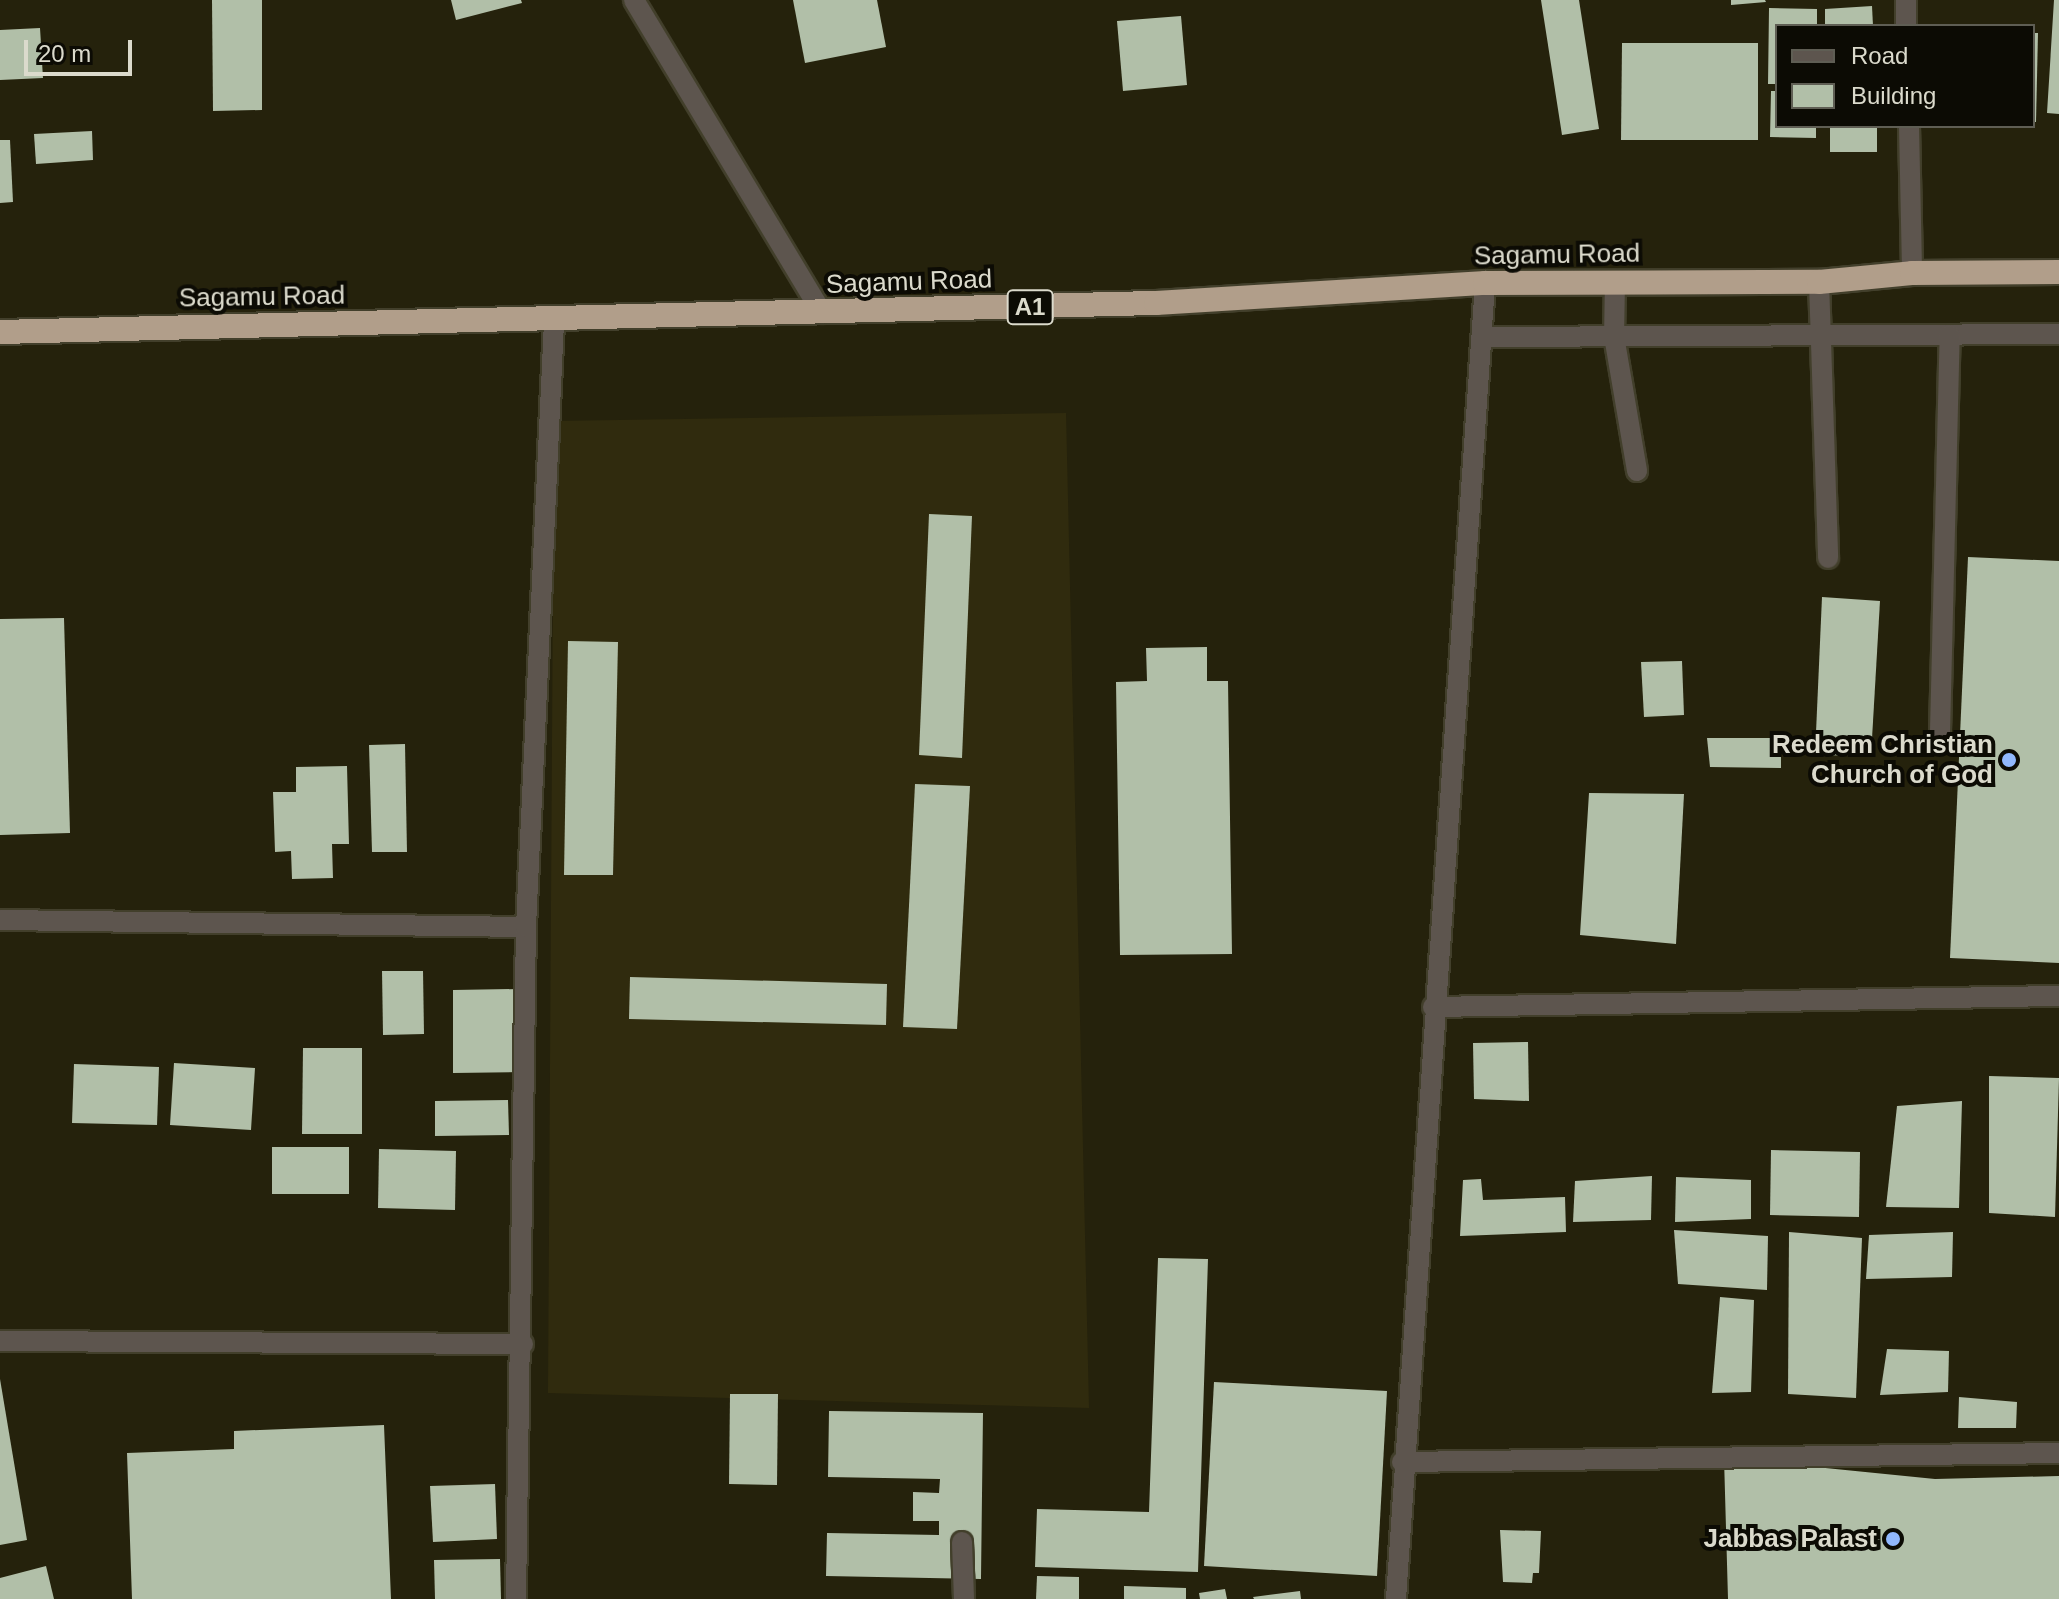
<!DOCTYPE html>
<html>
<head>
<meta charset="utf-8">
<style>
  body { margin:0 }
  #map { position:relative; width:2059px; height:1599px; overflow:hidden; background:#25220c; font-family:Helvetica,sans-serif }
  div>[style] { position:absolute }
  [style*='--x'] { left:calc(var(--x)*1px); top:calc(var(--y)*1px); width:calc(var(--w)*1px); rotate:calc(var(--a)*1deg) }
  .built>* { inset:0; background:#302b0e }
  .building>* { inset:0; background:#b1bfa8 }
  .roads { filter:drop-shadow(2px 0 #423f2b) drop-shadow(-2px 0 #423f2b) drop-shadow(0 2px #423f2b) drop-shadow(0 -2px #423f2b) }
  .lane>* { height:20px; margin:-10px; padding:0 10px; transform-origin:10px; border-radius:10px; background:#5d554e }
  .street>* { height:20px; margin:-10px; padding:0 10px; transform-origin:10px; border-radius:10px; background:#5d554e }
  .highway>* { height:24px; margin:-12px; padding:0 12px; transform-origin:12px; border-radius:12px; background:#b19e8a }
  .dots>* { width:22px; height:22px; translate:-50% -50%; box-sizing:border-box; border:4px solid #0c0b04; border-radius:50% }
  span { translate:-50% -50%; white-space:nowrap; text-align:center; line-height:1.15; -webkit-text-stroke:8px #0c0b04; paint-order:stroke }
  .shield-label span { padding:2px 6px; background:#0c0b04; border:2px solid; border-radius:6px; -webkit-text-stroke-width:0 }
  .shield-label { font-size:24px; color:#dbdacc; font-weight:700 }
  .street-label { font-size:26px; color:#dbdacc }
  .poi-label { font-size:26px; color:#dbdacc; font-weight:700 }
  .right { translate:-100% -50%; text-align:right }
  .legend { position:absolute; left:1775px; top:24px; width:260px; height:104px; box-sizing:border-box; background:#0c0b04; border:2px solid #5f5e54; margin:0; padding:10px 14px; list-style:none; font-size:24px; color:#dbdacc }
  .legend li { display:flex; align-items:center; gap:16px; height:40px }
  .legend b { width:40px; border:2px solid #5f5e54 }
  .scale { position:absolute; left:24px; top:40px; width:108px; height:36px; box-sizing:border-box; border:4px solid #dbdacc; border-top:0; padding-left:10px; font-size:24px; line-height:28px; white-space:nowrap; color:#dbdacc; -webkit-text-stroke:6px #0c0b04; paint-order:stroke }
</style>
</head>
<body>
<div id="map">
  <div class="built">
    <i style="clip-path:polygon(1066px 413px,1089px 1408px,548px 1393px,554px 421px)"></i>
  </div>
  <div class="building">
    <i style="clip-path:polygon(212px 0,262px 0,262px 110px,213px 111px)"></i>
    <i style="clip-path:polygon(451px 0,521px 0,522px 3px,456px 20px)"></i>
    <i style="clip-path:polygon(793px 0,877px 0,886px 47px,805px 63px)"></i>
    <i style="clip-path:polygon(1541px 0,1579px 0,1599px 129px,1562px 135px)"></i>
    <i style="clip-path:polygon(1731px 0,1765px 0,1766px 2px,1731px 5px)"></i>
    <i style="clip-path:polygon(2054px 0,2059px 0,2059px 114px,2047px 113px)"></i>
    <i style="clip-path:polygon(1872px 6px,1873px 26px,1825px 26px,1825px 9px)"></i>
    <i style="clip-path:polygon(1769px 8px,1817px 9px,1817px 26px,1777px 26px,1777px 84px,1768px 84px)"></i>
    <i style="clip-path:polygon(1181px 16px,1187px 85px,1123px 91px,1117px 21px)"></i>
    <i style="clip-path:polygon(40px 28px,43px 78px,0 80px,0 30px)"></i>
    <i style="clip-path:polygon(2033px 33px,2038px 33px,2036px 122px,2033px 122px)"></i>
    <i style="clip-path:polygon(1622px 43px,1758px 43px,1758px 140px,1621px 140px)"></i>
    <i style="clip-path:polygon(1771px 91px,1777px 91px,1777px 126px,1816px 126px,1816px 138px,1770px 137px)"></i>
    <i style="clip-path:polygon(1830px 126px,1877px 126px,1877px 152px,1830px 152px)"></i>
    <i style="clip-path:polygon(92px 131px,93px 160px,36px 164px,34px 134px)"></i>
    <i style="clip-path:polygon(0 140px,10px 140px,13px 202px,0 203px)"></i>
    <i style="clip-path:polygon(929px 514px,972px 516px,962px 758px,919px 755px)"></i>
    <i style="clip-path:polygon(1968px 557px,2059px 561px,2059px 963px,1950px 958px)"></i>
    <i style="clip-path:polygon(1822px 597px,1880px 601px,1871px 756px,1815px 755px)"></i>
    <i style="clip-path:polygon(64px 618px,70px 833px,0 835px,0 619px)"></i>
    <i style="clip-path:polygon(568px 641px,618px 642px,613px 875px,564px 875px)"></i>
    <i style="clip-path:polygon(1207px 647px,1207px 681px,1228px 681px,1232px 954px,1120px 955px,1116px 682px,1147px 681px,1146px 648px)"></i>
    <i style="clip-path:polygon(1682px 661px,1684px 715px,1644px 717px,1641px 662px)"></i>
    <i style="clip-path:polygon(1707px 738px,1781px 738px,1781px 768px,1710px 767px)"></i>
    <i style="clip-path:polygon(405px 744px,407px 852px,372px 852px,369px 745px)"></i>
    <i style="clip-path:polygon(347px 766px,349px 844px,332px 844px,333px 878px,292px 879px,291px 851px,275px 852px,273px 792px,296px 792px,296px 767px)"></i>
    <i style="clip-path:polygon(915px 784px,970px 786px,957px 1029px,903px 1027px)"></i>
    <i style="clip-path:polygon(1589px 793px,1684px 794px,1676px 944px,1580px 935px)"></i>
    <i style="clip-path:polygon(382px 971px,423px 971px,424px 1034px,383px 1035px)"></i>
    <i style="clip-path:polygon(630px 977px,887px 984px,886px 1025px,629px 1019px)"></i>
    <i style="clip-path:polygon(518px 989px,519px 1072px,453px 1073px,453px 990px)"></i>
    <i style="clip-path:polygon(1528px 1042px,1529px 1101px,1474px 1099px,1473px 1043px)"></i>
    <i style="clip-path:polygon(303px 1048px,362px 1048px,362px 1134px,302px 1134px)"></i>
    <i style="clip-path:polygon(174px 1063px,255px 1068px,251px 1130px,170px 1125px)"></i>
    <i style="clip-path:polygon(74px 1064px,159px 1067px,157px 1125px,72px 1123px)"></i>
    <i style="clip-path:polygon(1989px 1076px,2059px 1078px,2055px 1217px,1989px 1213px)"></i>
    <i style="clip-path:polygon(508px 1100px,509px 1135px,435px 1136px,435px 1101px)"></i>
    <i style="clip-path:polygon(1962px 1101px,1959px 1208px,1886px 1207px,1897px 1106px)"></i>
    <i style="clip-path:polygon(272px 1147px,349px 1147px,349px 1194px,272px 1194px)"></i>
    <i style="clip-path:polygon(379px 1149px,456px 1151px,455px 1210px,378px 1208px)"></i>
    <i style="clip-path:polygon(1771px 1150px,1860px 1152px,1859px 1217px,1770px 1215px)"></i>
    <i style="clip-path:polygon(1652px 1176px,1651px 1220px,1573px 1222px,1575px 1181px)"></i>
    <i style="clip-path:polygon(1676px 1177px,1751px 1180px,1751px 1219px,1675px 1222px)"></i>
    <i style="clip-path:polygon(1481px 1179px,1483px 1200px,1565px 1197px,1566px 1232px,1460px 1236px,1463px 1180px)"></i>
    <i style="clip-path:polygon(1674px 1230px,1768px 1236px,1767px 1290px,1678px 1284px)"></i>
    <i style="clip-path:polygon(1789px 1232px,1862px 1238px,1856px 1398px,1788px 1394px)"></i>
    <i style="clip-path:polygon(1953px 1232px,1952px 1277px,1866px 1279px,1869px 1235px)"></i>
    <i style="clip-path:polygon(1158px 1258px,1208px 1259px,1198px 1572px,1035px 1567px,1037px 1509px,1149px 1512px)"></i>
    <i style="clip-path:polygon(1720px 1297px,1754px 1300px,1751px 1392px,1712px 1393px)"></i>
    <i style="clip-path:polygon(1887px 1349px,1949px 1351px,1948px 1392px,1880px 1395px)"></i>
    <i style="clip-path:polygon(0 1379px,27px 1540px,0 1545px)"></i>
    <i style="clip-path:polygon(1214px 1382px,1387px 1391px,1377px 1576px,1204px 1566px)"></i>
    <i style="clip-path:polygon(730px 1394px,778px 1394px,777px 1485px,729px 1484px)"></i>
    <i style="clip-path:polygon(1959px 1397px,2017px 1402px,2016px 1428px,1958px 1428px)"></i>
    <i style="clip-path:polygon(829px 1411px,983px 1413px,981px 1579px,826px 1576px,827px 1533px,939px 1535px,939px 1521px,913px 1521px,913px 1492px,939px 1493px,940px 1479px,828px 1477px)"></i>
    <i style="clip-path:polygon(384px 1425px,391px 1599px,132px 1599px,127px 1453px,234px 1449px,234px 1431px)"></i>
    <i style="clip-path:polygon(1724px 1458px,1935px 1479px,2059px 1476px,2059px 1599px,1728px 1599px)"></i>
    <i style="clip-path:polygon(495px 1484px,497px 1539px,433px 1542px,430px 1486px)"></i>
    <i style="clip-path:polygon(1500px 1530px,1541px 1531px,1539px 1573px,1533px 1573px,1532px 1583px,1503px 1582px)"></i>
    <i style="clip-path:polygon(500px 1559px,501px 1599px,435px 1599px,434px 1560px)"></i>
    <i style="clip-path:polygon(46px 1566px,54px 1599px,0 1599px,0 1578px)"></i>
    <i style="clip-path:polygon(1037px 1576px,1079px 1577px,1079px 1599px,1036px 1599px)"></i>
    <i style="clip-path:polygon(1124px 1586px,1186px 1588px,1186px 1599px,1124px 1599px)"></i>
    <i style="clip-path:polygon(1225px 1589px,1227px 1599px,1200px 1599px,1199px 1593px)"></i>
    <i style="clip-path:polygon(1300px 1591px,1301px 1599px,1254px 1599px,1253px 1597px)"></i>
  </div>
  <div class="roads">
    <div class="lane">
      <i style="--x:1615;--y:281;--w:55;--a:91"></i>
      <i style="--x:1614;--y:336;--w:137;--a:80.3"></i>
      <i style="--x:1819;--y:282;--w:276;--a:88.1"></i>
      <i style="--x:1485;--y:337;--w:574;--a:-0.3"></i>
      <i style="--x:1940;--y:732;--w:397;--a:-88.6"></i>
    </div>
    <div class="street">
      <i style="--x:634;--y:0;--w:365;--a:59"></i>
      <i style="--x:1906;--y:0;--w:26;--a:90"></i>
      <i style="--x:1909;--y:126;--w:147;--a:88.8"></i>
      <i style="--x:0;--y:920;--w:526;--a:0.76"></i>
      <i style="--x:1433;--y:1007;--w:626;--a:-1.01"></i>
      <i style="--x:0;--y:1341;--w:523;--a:0.33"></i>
      <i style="--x:1402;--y:1462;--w:657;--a:-0.78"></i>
      <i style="--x:962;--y:1542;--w:57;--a:88"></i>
      <i style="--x:516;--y:1599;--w:672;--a:-89.15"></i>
      <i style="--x:526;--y:927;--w:607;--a:-87.35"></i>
      <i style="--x:1396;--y:1599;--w:1319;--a:-86.13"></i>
    </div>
    <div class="highway">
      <i style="--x:0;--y:332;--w:1156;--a:-1.44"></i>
      <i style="--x:1156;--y:303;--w:330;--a:-3.5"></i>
      <i style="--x:1485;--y:283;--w:334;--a:-0.2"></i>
      <i style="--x:1819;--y:282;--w:93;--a:-5.5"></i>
      <i style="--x:1912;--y:273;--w:147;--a:-0.4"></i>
    </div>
  </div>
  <div class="dots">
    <i style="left:2009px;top:760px;background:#91b8fd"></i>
    <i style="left:1893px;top:1539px;background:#91b8fd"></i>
  </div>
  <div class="shield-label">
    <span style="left:1030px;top:307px">A1</span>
  </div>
  <div class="street-label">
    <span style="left:1557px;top:255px;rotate:-1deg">Sagamu Road</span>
    <span style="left:909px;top:282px;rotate:-2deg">Sagamu Road</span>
    <span style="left:262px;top:297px;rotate:-1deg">Sagamu Road</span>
  </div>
  <div class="poi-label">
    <span class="right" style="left:1993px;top:760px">Redeem Christian<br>Church of God</span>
    <span class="right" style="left:1877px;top:1539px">Jabbas Palast</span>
  </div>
  <ul class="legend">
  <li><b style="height:10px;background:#5d554e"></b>Road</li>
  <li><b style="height:22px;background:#b1bfa8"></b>Building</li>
  </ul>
  <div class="scale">20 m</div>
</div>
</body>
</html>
